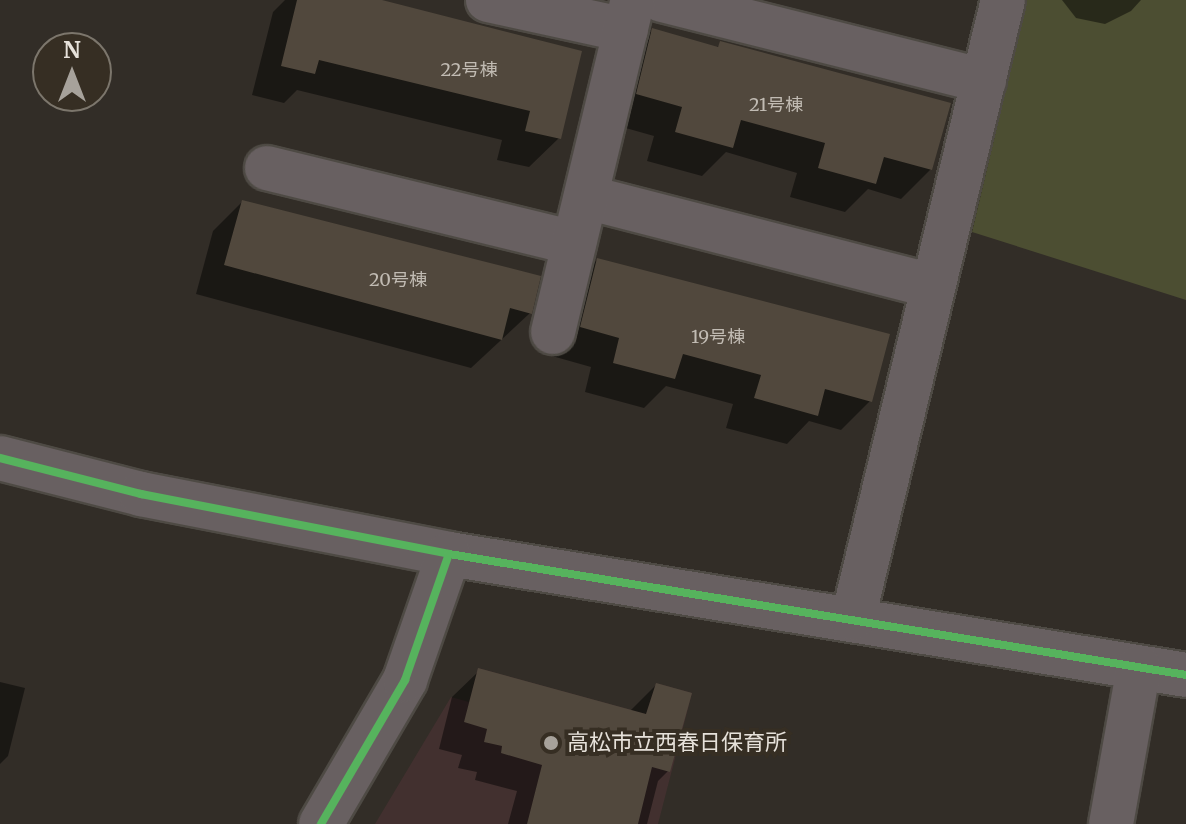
<!DOCTYPE html>
<html>
<head>
<meta charset="utf-8">
<style>
  body { margin:0 }
  #map { position:relative; width:1186px; height:824px; overflow:hidden; background:#322d27; font-family:Merriweather,"Noto Sans JP",serif }
  div>[style] { position:absolute }
  [style*='--x'] { left:calc(var(--x)*1px); top:calc(var(--y)*1px); width:calc(var(--w)*1px); rotate:calc(var(--a)*1deg) }
  .education>* { inset:0; background:#42302f }
  .green>* { inset:0; background:#4c4e32 }
  .shadow>* { inset:0; background:#0007 }
  .building>* { inset:0; background:#51483d }
  .roads { filter:drop-shadow(2px 0 #4e4a44) drop-shadow(-2px 0 #4e4a44) drop-shadow(0 2px #4e4a44) drop-shadow(0 -2px #4e4a44) }
  .minor>* { height:44px; margin:-22px; padding:0 22px; transform-origin:22px; border-radius:22px; background:#686061 }
  .cycleway>* { height:8px; margin:-4px; padding:0 4px; transform-origin:4px; border-radius:4px; background:#56b35d }
  .dots>* { width:22px; height:22px; translate:-50% -50%; box-sizing:border-box; border:4px solid #362e23; border-radius:50% }
  span { translate:-50% -50%; white-space:nowrap; text-align:center; line-height:1.15; -webkit-text-stroke:8px #362e23; paint-order:stroke }
  .number-label { font-size:18px; color:#c1bbb3 }
  .number-label span { -webkit-text-stroke-width:0 }
  .poi-label { font-size:22px; color:#e6e1da }
  .left { translate:0 -50%; text-align:left }
  .north { position:absolute; left:32px; top:32px; width:80px; height:80px; box-sizing:border-box; background:#362e23; border:2px solid #7c766c; border-radius:50%; rotate:0deg; font-size:22px; font-weight:700; line-height:32px; text-align:center; color:#e6e1da }
  .north::after { content:''; display:block; margin:auto; width:28px; height:36px; background:#a7a29b; clip-path:polygon(50% 0,100% 100%,50% 72%,0 100%) }
</style>
</head>
<body>
<div id="map">
  <div class="education">
    <i style="clip-path:polygon(478px 668px,646px 714px,656px 683px,692px 693px,658px 824px,375px 824px,451px 697px,469px 702px)"></i>
  </div>
  <div class="green">
    <i style="clip-path:polygon(1027px 0,1186px 0,1186px 300px,972px 232px)"></i>
  </div>
  <div class="shadow">
    <i style="clip-path:polygon(285px 0,370px 0,580px 53px,559px 138px,529px 167px,497px 160px,502px 140px,297px 90px,284px 103px,252px 95px,273px 12px)"></i>
    <i style="clip-path:polygon(1062px 0,1141px 0,1131px 11px,1105px 24px,1076px 18px)"></i>
    <i style="clip-path:polygon(652px 31px,716px 48px,721px 44px,931px 169px,901px 199px,868px 189px,845px 212px,790px 197px,797px 173px,726px 152px,702px 176px,647px 161px,654px 136px,608px 123px,623px 60px)"></i>
    <i style="clip-path:polygon(242px 202px,530px 313px,471px 368px,196px 294px,213px 231px)"></i>
    <i style="clip-path:polygon(597px 260px,870px 401px,841px 430px,809px 421px,787px 444px,726px 428px,733px 404px,666px 386px,644px 408px,585px 392px,591px 367px,552px 356px,568px 290px)"></i>
    <i style="clip-path:polygon(479px 671px,629px 712px,656px 685px,668px 771px,658px 781px,647px 824px,508px 824px,517px 791px,475px 780px,477px 772px,458px 768px,462px 755px,439px 749px,452px 697px)"></i>
    <i style="clip-path:polygon(0 682px,25px 688px,8px 756px,0 764px)"></i>
  </div>
  <div class="building">
    <i style="clip-path:polygon(297px 0,382px 0,582px 51px,561px 139px,525px 131px,530px 111px,319px 60px,315px 74px,281px 66px)"></i>
    <i style="clip-path:polygon(652px 28px,718px 47px,720px 41px,951px 103px,932px 170px,884px 157px,876px 184px,818px 168px,825px 143px,741px 120px,733px 148px,675px 132px,682px 107px,636px 94px)"></i>
    <i style="clip-path:polygon(242px 200px,541px 276px,532px 314px,510px 308px,502px 340px,224px 265px)"></i>
    <i style="clip-path:polygon(597px 258px,890px 334px,872px 402px,825px 389px,818px 416px,754px 398px,761px 375px,683px 354px,675px 379px,613px 363px,619px 338px,580px 327px)"></i>
    <i style="clip-path:polygon(478px 668px,646px 714px,656px 683px,692px 693px,670px 772px,652px 767px,638px 824px,527px 824px,542px 765px,501px 753px,502px 746px,484px 742px,487px 729px,464px 722px)"></i>
  </div>
  <div class="roads">
    <div class="minor">
      <i style="--x:488;--y:0;--w:141;--a:12.3"></i>
      <i style="--x:662;--y:0;--w:332;--a:14.1"></i>
      <i style="--x:267;--y:168;--w:316;--a:13.7"></i>
      <i style="--x:586;--y:197;--w:357;--a:14.4"></i>
      <i style="--x:553;--y:332;--w:342;--a:-76.5"></i>
      <i style="--x:0;--y:458;--w:146;--a:14.3"></i>
      <i style="--x:141;--y:494;--w:314;--a:11"></i>
      <i style="--x:449;--y:554;--w:747;--a:9.32"></i>
      <i style="--x:853;--y:618;--w:636;--a:-76.36"></i>
      <i style="--x:321;--y:824;--w:167;--a:-59.7"></i>
      <i style="--x:405;--y:680;--w:133;--a:-70.8"></i>
      <i style="--x:1111;--y:824;--w:159;--a:-79.9"></i>
    </div>
  </div>
  <div class="cycleway">
    <i style="--x:0;--y:458;--w:146;--a:14.3"></i>
    <i style="--x:141;--y:494;--w:314;--a:11"></i>
    <i style="--x:449;--y:554;--w:747;--a:9.32"></i>
    <i style="--x:321;--y:824;--w:167;--a:-59.7"></i>
    <i style="--x:405;--y:680;--w:133;--a:-70.8"></i>
  </div>
  <div class="dots">
    <i style="left:551px;top:743px;background:#a7a29b"></i>
  </div>
  <div class="number-label">
    <span style="left:469px;top:70px">22号棟</span>
    <span style="left:776px;top:105px">21号棟</span>
    <span style="left:398px;top:280px">20号棟</span>
    <span style="left:718px;top:337px">19号棟</span>
  </div>
  <div class="poi-label">
    <span class="left" style="left:567px;top:743px">高松市立西春日保育所</span>
  </div>
  <div class="north">N</div>
</div>
</body>
</html>
